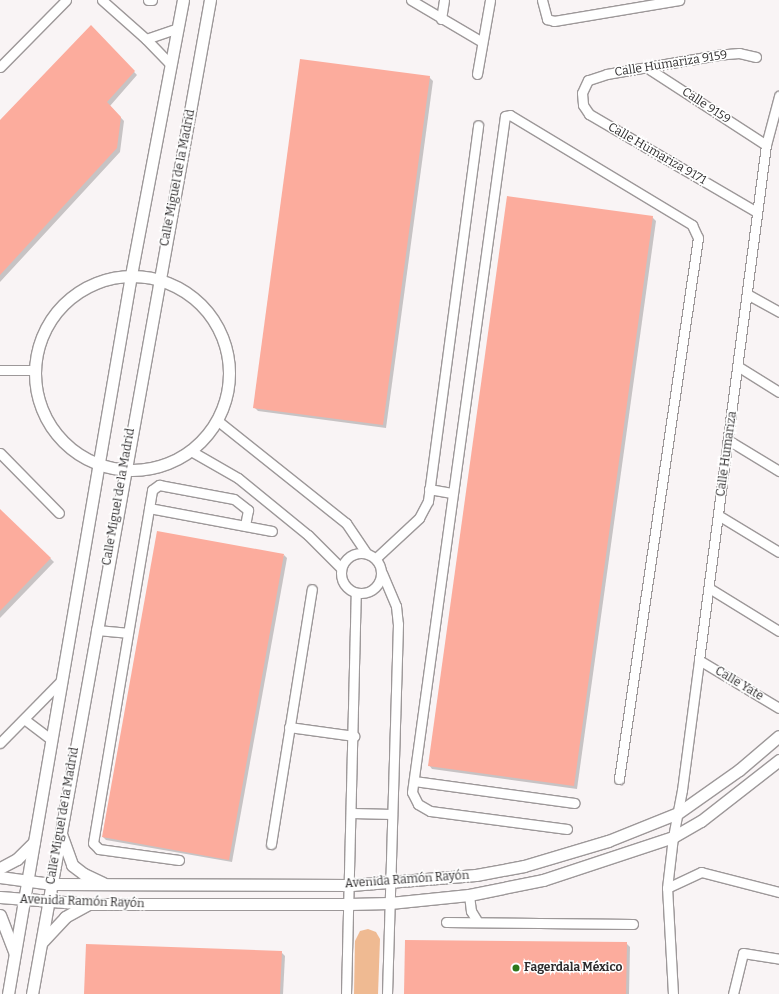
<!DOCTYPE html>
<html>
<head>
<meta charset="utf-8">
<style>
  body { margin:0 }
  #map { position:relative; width:779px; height:994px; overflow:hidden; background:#f9f4f5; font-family:Bitter,serif }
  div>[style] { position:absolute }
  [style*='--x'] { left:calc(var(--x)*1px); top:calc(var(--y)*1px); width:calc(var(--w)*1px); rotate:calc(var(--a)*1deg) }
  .green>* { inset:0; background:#efba92 }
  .shadow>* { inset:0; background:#0003 }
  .building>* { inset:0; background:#fcac9d }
  .roads { filter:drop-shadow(1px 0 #9d9899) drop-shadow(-1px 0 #9d9899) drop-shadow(0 1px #9d9899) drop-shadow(0 -1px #9d9899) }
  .minor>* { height:9px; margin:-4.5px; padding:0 4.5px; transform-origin:4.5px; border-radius:4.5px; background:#fff }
  .minor>.ring { margin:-4.5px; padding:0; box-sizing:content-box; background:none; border:9px solid #fff; border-radius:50% }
  .major>* { height:11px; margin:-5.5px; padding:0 5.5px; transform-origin:5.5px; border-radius:5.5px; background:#fff }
  .major>.ring { margin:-5.5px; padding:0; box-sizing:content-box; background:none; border:11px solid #fff; border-radius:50% }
  .dots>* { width:11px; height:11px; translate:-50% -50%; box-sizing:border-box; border:2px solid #fff; border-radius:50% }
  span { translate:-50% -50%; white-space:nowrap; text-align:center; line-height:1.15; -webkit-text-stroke:3px #fff; paint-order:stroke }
  .street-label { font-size:12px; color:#2e2c2d }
  .poi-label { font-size:12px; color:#2e2c2d; font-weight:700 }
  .left { translate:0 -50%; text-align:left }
</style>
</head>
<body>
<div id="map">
  <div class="green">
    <i style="clip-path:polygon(368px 929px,376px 932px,380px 939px,378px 994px,354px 994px,355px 941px,360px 931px)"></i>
  </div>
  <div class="shadow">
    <i style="clip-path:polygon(91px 27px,137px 75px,110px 106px,124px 121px,120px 152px,0 282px,0 122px)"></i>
    <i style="clip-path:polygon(429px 77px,433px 81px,386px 428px,258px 411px,254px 407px)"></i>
    <i style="clip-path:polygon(652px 217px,656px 221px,577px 789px,432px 769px,429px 765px)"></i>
    <i style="clip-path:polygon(0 510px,54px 562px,0 618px)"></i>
    <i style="clip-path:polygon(284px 555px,287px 558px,232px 862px,106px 840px,103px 837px)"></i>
    <i style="clip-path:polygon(626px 943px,630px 947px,629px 994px,405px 994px)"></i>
    <i style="clip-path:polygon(281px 952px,285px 956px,283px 994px,85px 994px)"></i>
  </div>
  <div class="building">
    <i style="clip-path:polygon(91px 25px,135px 71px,107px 102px,121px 117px,117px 148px,0 275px,0 120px)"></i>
    <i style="clip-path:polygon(300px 59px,430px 76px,383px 425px,253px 408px)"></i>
    <i style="clip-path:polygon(507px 196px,653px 216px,574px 786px,428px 766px)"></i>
    <i style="clip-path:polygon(0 509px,51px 558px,0 611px)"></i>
    <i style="clip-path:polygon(157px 531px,284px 554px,229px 860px,102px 837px)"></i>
    <i style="clip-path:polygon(405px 940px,627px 942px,626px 994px,404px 994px)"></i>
    <i style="clip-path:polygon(86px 944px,282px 951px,280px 994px,84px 994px)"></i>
  </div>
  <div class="roads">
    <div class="minor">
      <i style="--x:102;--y:0;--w:59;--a:41.6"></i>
      <i style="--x:146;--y:39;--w:36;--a:46"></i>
      <i style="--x:148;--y:0;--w:4;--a:0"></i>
      <i style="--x:411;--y:0;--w:82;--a:30.6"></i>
      <i style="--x:542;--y:0;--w:20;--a:75"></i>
      <i style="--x:547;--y:19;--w:7;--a:16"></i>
      <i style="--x:554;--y:21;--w:127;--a:-9.5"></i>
      <i style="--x:441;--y:19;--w:19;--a:-81"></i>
      <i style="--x:146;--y:39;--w:34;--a:-19"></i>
      <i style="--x:756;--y:57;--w:17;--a:-167"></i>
      <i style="--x:739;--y:53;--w:21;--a:175"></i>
      <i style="--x:718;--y:55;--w:113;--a:170.3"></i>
      <i style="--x:607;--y:74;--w:20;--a:162"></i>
      <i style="--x:588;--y:80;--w:14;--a:115"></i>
      <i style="--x:582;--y:93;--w:12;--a:85"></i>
      <i style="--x:583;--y:105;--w:11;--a:56"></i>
      <i style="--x:589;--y:114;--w:194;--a:30.3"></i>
      <i style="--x:0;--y:67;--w:94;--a:-45.4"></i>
      <i style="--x:646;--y:67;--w:143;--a:33"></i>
      <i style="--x:477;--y:74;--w:75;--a:-80"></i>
      <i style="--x:747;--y:294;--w:37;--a:29"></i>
      <i style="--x:739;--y:367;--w:47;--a:32"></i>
      <i style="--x:0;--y:370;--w:34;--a:0"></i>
      <i style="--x:218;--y:421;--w:164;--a:38.6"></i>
      <i style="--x:346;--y:523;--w:36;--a:56"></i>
      <i style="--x:728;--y:440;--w:60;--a:31.3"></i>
      <i style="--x:191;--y:451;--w:54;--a:29.9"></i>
      <i style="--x:238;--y:478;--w:90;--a:39.2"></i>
      <i style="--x:308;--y:535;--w:47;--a:45"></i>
      <i style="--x:0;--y:453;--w:84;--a:45.5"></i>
      <i style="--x:429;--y:489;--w:23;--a:10"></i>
      <i style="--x:149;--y:508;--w:125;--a:10.6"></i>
      <i style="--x:718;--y:515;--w:71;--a:31.2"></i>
      <i class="ring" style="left:341px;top:553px;width:31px;height:31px"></i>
      <i style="--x:376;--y:558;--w:59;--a:-42.9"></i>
      <i style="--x:419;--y:518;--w:19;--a:-62"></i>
      <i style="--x:428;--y:501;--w:379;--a:-82.4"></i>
      <i style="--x:382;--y:573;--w:36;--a:67"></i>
      <i style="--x:396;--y:606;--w:18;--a:84"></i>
      <i style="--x:398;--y:624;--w:370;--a:91.7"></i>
      <i style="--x:709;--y:588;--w:82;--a:31.6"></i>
      <i style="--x:96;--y:630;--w:32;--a:5"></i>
      <i style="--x:699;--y:660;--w:93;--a:31"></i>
      <i style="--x:24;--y:719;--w:35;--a:37"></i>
      <i style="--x:289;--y:727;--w:66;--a:7.9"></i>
      <i style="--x:0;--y:743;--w:88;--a:-45.5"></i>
      <i style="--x:414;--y:781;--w:162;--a:7.8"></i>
      <i style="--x:352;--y:813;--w:40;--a:1.4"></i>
      <i style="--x:567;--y:829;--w:138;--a:-172.5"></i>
      <i style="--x:430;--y:811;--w:14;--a:-150"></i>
      <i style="--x:418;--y:804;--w:13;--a:-117"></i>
      <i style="--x:412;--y:792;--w:682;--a:-82.17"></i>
      <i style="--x:505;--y:116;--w:5;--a:-11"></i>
      <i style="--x:510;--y:115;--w:213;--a:31.1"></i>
      <i style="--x:692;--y:225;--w:14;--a:65"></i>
      <i style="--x:698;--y:238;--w:547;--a:98.31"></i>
      <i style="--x:271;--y:844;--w:258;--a:-80.9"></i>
      <i style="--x:179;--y:860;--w:81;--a:-172.2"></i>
      <i style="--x:99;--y:849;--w:8;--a:-135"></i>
      <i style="--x:93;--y:843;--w:358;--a:-80.5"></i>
      <i style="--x:152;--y:490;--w:9;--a:-36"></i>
      <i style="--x:159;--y:485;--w:76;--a:10.6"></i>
      <i style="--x:234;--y:499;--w:18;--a:38"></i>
      <i style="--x:248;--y:510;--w:16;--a:101"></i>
      <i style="--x:667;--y:888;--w:38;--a:-25"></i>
      <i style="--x:701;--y:872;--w:81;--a:14.4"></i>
      <i style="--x:469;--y:895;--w:16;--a:83"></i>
      <i style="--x:471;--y:911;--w:13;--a:58"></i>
      <i style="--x:446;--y:922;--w:187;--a:0.6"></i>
      <i style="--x:346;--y:994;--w:401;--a:-88.6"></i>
      <i style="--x:673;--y:994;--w:106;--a:-93.2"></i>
      <i style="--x:667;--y:888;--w:51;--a:-83.3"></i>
      <i style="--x:673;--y:837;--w:48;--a:-79.2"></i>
      <i style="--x:682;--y:790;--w:131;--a:-82.5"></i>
      <i style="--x:699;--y:660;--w:519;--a:-82.59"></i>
      <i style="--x:766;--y:145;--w:51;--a:-75.1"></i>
      <i style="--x:733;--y:994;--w:42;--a:-76.3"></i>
      <i style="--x:743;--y:953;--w:36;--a:9"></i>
    </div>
    <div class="major">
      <i class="ring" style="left:35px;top:276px;width:183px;height:183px"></i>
      <i style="--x:61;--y:834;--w:33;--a:70"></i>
      <i style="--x:72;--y:865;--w:15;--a:37"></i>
      <i style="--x:84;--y:874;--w:21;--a:25"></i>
      <i style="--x:0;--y:868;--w:19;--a:-28"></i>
      <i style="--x:17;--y:859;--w:24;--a:-45"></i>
      <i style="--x:0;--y:877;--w:51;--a:7.8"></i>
      <i style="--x:51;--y:884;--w:300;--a:0.2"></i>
      <i style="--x:351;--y:885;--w:125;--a:-4.6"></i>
      <i style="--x:476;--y:875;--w:49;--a:-10.6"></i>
      <i style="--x:524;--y:866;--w:88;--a:-16.6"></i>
      <i style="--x:608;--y:841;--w:75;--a:-21.8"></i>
      <i style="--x:678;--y:813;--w:75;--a:-35.2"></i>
      <i style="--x:739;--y:770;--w:52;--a:-40.4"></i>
      <i style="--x:0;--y:897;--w:90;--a:4.4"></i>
      <i style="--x:90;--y:904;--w:259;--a:0"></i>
      <i style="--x:349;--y:904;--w:41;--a:-1.4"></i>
      <i style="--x:390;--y:903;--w:79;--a:-5.8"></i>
      <i style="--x:469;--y:895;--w:76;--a:-11.5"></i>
      <i style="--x:543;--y:880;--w:137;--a:-18.3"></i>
      <i style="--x:673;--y:837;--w:32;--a:-30"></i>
      <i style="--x:701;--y:821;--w:99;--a:-38"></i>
      <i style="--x:0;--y:915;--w:40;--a:69"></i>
      <i style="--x:42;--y:942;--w:34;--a:-47"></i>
      <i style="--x:65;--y:917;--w:25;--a:-29"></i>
      <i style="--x:8;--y:994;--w:729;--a:-80.29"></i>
      <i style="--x:131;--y:275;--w:280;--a:-79.3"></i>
      <i style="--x:32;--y:994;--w:1010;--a:-79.85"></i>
    </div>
  </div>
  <div class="dots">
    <i style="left:516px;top:968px;background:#2f771b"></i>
  </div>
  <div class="street-label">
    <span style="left:671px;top:64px;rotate:-9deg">Calle Humariza 9159</span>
    <span style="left:706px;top:106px;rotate:33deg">Calle 9159</span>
    <span style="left:657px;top:154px;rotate:30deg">Calle Humariza 9171</span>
    <span style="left:178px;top:178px;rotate:-79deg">Calle Miguel de la Madrid</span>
    <span style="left:727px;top:454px;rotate:-82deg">Calle Humariza</span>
    <span style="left:119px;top:497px;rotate:-80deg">Calle Miguel de la Madrid</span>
    <span style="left:739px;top:684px;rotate:31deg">Calle Yate</span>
    <span style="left:63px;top:816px;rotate:-80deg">Calle Miguel de la Madrid</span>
    <span style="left:407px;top:880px;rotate:-4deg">Avenida Ramón Rayón</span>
    <span style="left:82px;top:902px;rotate:2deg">Avenida Ramón Rayón</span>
  </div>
  <div class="poi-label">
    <span class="left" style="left:524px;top:968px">Fagerdala México</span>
  </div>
</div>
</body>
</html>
